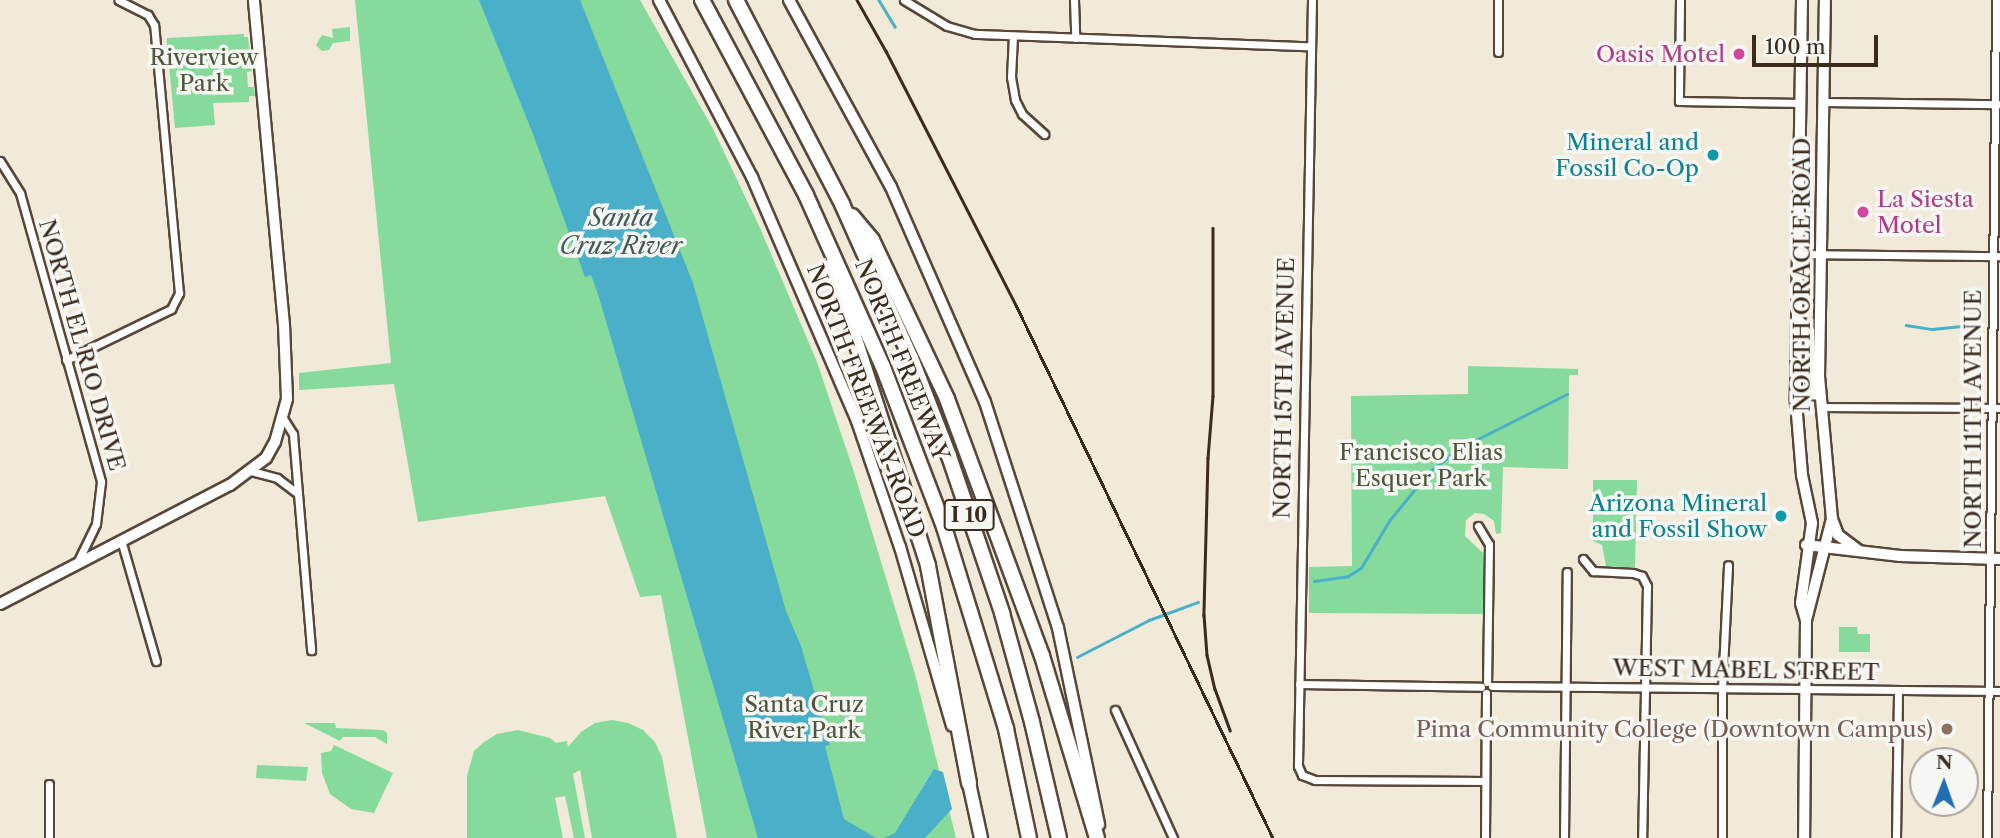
<!DOCTYPE html>
<html>
<head>
<meta charset="utf-8">
<style>
  body { margin:0 }
  #map { position:relative; width:2000px; height:838px; overflow:hidden; background:#f2ead9; font-family:"Libre Caslon Text",serif }
  div>[style] { position:absolute }
  [style*='--x'] { left:calc(var(--x)*1px); top:calc(var(--y)*1px); width:calc(var(--w)*1px); rotate:calc(var(--a)*1deg) }
  .green>* { inset:0; background:#85da9c }
  .water>* { inset:0; background:#4ab0c9 }
  .stream>* { height:2.5px; margin:-1.25px; padding:0 1.25px; transform-origin:1.25px; border-radius:1.25px; background:#4ab0c9 }
  .roads { filter:drop-shadow(2px 0 #56473a) drop-shadow(-2px 0 #56473a) drop-shadow(0 2px #56473a) drop-shadow(0 -2px #56473a) }
  .street>* { height:7px; margin:-3.5px; padding:0 3.5px; transform-origin:3.5px; border-radius:3.5px; background:#fff }
  .secondary>* { height:10px; margin:-5px; padding:0 5px; transform-origin:5px; border-radius:5px; background:#fff }
  .primary>* { height:12px; margin:-6px; padding:0 6px; transform-origin:6px; border-radius:6px; background:#fff }
  .highway>* { height:14px; margin:-7px; padding:0 7px; transform-origin:7px; border-radius:7px; background:#fff }
  .rail>* { height:2.5px; margin:-1.25px; padding:0 1.25px; transform-origin:1.25px; border-radius:1.25px; background:#3b2a1e }
  .dots>* { width:19px; height:19px; translate:-50% -50%; box-sizing:border-box; border:4px solid #f6f6f2; border-radius:50% }
  span { translate:-50% -50%; white-space:nowrap; text-align:center; line-height:1.15; -webkit-text-stroke:7px #f6f6f2; paint-order:stroke }
  .shield-label span { padding:2px 5px; background:#f6f6f2; border:2px solid; border-radius:5px; -webkit-text-stroke-width:0 }
  .shield-label { font-size:21px; color:#3b2a1e; font-weight:700 }
  .hotel-label { font-size:23px; color:#b23c85 }
  .right { translate:-100% -50%; text-align:right }
  .left { translate:0 -50%; text-align:left }
  .park-label { font-size:23px; color:#4e563e }
  .culture-label { font-size:23px; color:#0d838f }
  .street-label { font-size:23px; color:#3b2a1e }
  .education-label { font-size:23px; color:#785e54 }
  .water-label { font-size:24px; color:#40595a; font-style:italic }
  .north { position:absolute; left:1909px; top:747px; width:70px; height:70px; box-sizing:border-box; background:#f6f6f2; border:2px solid #aba49d; border-radius:50%; rotate:1deg; font-size:19px; font-weight:700; line-height:28px; text-align:center; color:#3b2a1e }
  .north::after { content:''; display:block; margin:auto; width:24px; height:32px; background:#1f6fb2; clip-path:polygon(50% 0,100% 100%,50% 72%,0 100%) }
  .scale { position:absolute; left:1752px; top:35px; width:126px; height:32px; box-sizing:border-box; border:4px solid #3b2a1e; border-top:0; padding-left:9px; font-size:21px; line-height:24px; white-space:nowrap; color:#3b2a1e; -webkit-text-stroke:5px #f6f6f2; paint-order:stroke }
</style>
</head>
<body>
<div id="map">
  <div class="green">
    <i style="clip-path:polygon(355px 0,640px 0,713px 129px,760px 228px,817px 362px,853px 469px,915px 674px,956px 838px,707px 838px,661px 595px,640px 597px,605px 496px,418px 522px,394px 384px,299px 390px,299px 373px,391px 363px)"></i>
    <i style="clip-path:polygon(350px 27px,350px 41px,333px 43px,329px 50px,322px 51px,316px 45px,322px 35px,333px 38px,332px 29px)"></i>
    <i style="clip-path:polygon(244px 34px,244px 37px,248px 37px,252px 71px,247px 72px,248px 87px,254px 87px,255px 96px,249px 96px,249px 102px,213px 103px,215px 125px,175px 128px,169px 65px,166px 64px,167px 38px)"></i>
    <i style="clip-path:polygon(1468px 366px,1578px 369px,1578px 375px,1569px 375px,1568px 469px,1503px 467px,1501px 533px,1496px 534px,1494px 521px,1484px 514px,1475px 513px,1466px 520px,1465px 536px,1483px 553px,1483px 614px,1309px 613px,1309px 567px,1352px 566px,1351px 396px,1468px 394px)"></i>
    <i style="clip-path:polygon(1593px 480px,1637px 480px,1635px 568px,1606px 566px,1602px 545px,1593px 541px)"></i>
    <i style="clip-path:polygon(1839px 627px,1857px 627px,1858px 634px,1870px 634px,1870px 652px,1839px 652px)"></i>
    <i style="clip-path:polygon(612px 720px,628px 723px,643px 730px,655px 742px,662px 757px,677px 838px,592px 838px,580px 770px,573px 774px,585px 838px,574px 838px,565px 796px,555px 798px,563px 838px,467px 838px,467px 776px,474px 751px,484px 742px,497px 734px,518px 730px,550px 738px,556px 743px,567px 741px,568px 747px,581px 732px,595px 723px)"></i>
    <i style="clip-path:polygon(304px 723px,335px 723px,336px 728px,383px 730px,387px 733px,387px 744px,375px 737px,343px 737px,340px 741px)"></i>
    <i style="clip-path:polygon(334px 745px,393px 773px,374px 813px,351px 809px,330px 794px,322px 773px,321px 753px,331px 751px)"></i>
    <i style="clip-path:polygon(257px 765px,308px 767px,306px 781px,256px 778px)"></i>
  </div>
  <div class="water">
    <i style="clip-path:polygon(479px 0,580px 0,693px 283px,786px 611px,801px 646px,830px 745px,825px 746px,844px 819px,876px 838px,758px 838px,598px 294px,591px 275px,585px 277px,533px 134px)"></i>
    <i style="clip-path:polygon(934px 769px,943px 772px,952px 809px,925px 838px,884px 838px,895px 833px)"></i>
  </div>
  <div class="stream">
    <i style="--x:879;--y:0;--w:31;--a:59"></i>
    <i style="--x:1906;--y:325;--w:26;--a:9"></i>
    <i style="--x:1932;--y:329;--w:50;--a:-5.7"></i>
    <i style="--x:1314;--y:581;--w:34;--a:-8"></i>
    <i style="--x:1348;--y:576;--w:15;--a:-32"></i>
    <i style="--x:1361;--y:568;--w:55;--a:-59.2"></i>
    <i style="--x:1389;--y:521;--w:63;--a:-50.8"></i>
    <i style="--x:1429;--y:472;--w:37;--a:-38"></i>
    <i style="--x:1458;--y:449;--w:122;--a:-26.8"></i>
    <i style="--x:1077;--y:657;--w:81;--a:-27.2"></i>
    <i style="--x:1149;--y:620;--w:52;--a:-20.2"></i>
  </div>
  <div class="roads">
    <div class="street">
      <i style="--x:904;--y:0;--w:50;--a:31.2"></i>
      <i style="--x:947;--y:26;--w:29;--a:16"></i>
      <i style="--x:975;--y:34;--w:335;--a:2.1"></i>
      <i style="--x:1074;--y:0;--w:38;--a:88"></i>
      <i style="--x:1312;--y:0;--w:766;--a:91.05"></i>
      <i style="--x:1298;--y:766;--w:10;--a:66"></i>
      <i style="--x:1302;--y:775;--w:14;--a:21"></i>
      <i style="--x:1315;--y:780;--w:170;--a:0.3"></i>
      <i style="--x:1680;--y:0;--w:101;--a:90.6"></i>
      <i style="--x:1679;--y:101;--w:122;--a:0.9"></i>
      <i style="--x:1013;--y:36;--w:41;--a:92.8"></i>
      <i style="--x:1011;--y:77;--w:23;--a:80"></i>
      <i style="--x:1015;--y:100;--w:16;--a:63"></i>
      <i style="--x:1022;--y:114;--w:30;--a:42"></i>
      <i style="--x:1498;--y:52;--w:52;--a:-90"></i>
      <i style="--x:1824;--y:102;--w:176;--a:0.7"></i>
      <i style="--x:0;--y:161;--w:38;--a:58"></i>
      <i style="--x:20;--y:193;--w:300;--a:74.3"></i>
      <i style="--x:101;--y:482;--w:42;--a:96.8"></i>
      <i style="--x:96;--y:524;--w:43;--a:116"></i>
      <i style="--x:1799;--y:254;--w:201;--a:0.6"></i>
      <i style="--x:66;--y:360;--w:117;--a:-25.9"></i>
      <i style="--x:171;--y:309;--w:18;--a:-63"></i>
      <i style="--x:179;--y:293;--w:269;--a:-95.3"></i>
      <i style="--x:154;--y:25;--w:12;--a:-121"></i>
      <i style="--x:148;--y:15;--w:33;--a:-153"></i>
      <i style="--x:1820;--y:407;--w:180;--a:0.3"></i>
      <i style="--x:283;--y:418;--w:19;--a:58"></i>
      <i style="--x:293;--y:434;--w:217;--a:85.2"></i>
      <i style="--x:251;--y:471;--w:27;--a:15"></i>
      <i style="--x:277;--y:478;--w:26;--a:37"></i>
      <i style="--x:1478;--y:526;--w:21;--a:59"></i>
      <i style="--x:1489;--y:544;--w:138;--a:90.8"></i>
      <i style="--x:121;--y:540;--w:126;--a:73.9"></i>
      <i style="--x:1583;--y:559;--w:16;--a:50"></i>
      <i style="--x:1593;--y:571;--w:40;--a:2.9"></i>
      <i style="--x:1633;--y:573;--w:9;--a:18"></i>
      <i style="--x:1642;--y:576;--w:11;--a:63"></i>
      <i style="--x:1647;--y:586;--w:252;--a:91.1"></i>
      <i style="--x:1299;--y:684;--w:182;--a:0.9"></i>
      <i style="--x:1492;--y:686;--w:508;--a:0.56"></i>
      <i style="--x:1115;--y:710;--w:141;--a:65.6"></i>
      <i style="--x:49;--y:784;--w:54;--a:90"></i>
      <i style="--x:1485;--y:838;--w:145;--a:-89.6"></i>
      <i style="--x:1564;--y:838;--w:266;--a:-89.4"></i>
      <i style="--x:1722;--y:838;--w:149;--a:-90"></i>
      <i style="--x:1722;--y:689;--w:124;--a:-87.2"></i>
      <i style="--x:1896;--y:838;--w:147;--a:-89.2"></i>
      <i style="--x:1987;--y:838;--w:838;--a:-89.38"></i>
    </div>
    <div class="secondary">
      <i style="--x:659;--y:0;--w:200;--a:62.3"></i>
      <i style="--x:752;--y:177;--w:266;--a:66.7"></i>
      <i style="--x:857;--y:421;--w:133;--a:71.2"></i>
      <i style="--x:900;--y:547;--w:186;--a:73.8"></i>
      <i style="--x:789;--y:0;--w:213;--a:61.4"></i>
      <i style="--x:891;--y:187;--w:235;--a:66.4"></i>
      <i style="--x:985;--y:402;--w:237;--a:72.1"></i>
      <i style="--x:1058;--y:628;--w:201;--a:78.2"></i>
      <i style="--x:1802;--y:0;--w:402;--a:90.9"></i>
      <i style="--x:1796;--y:402;--w:73;--a:85.3"></i>
      <i style="--x:1802;--y:475;--w:49;--a:78.2"></i>
      <i style="--x:1812;--y:523;--w:81;--a:97.8"></i>
      <i style="--x:1801;--y:603;--w:18;--a:74"></i>
      <i style="--x:1806;--y:620;--w:218;--a:90.5"></i>
      <i style="--x:1798;--y:320;--w:16;--a:45"></i>
      <i style="--x:1809;--y:331;--w:48;--a:87.6"></i>
      <i style="--x:1811;--y:379;--w:16;--a:76"></i>
      <i style="--x:1832;--y:519;--w:17;--a:69"></i>
      <i style="--x:1838;--y:535;--w:25;--a:37"></i>
      <i style="--x:1806;--y:545;--w:95;--a:6.7"></i>
      <i style="--x:1900;--y:556;--w:100;--a:1.7"></i>
      <i style="--x:0;--y:604;--w:259;--a:-27.4"></i>
      <i style="--x:230;--y:485;--w:45;--a:-36.9"></i>
      <i style="--x:266;--y:458;--w:18;--a:-61"></i>
      <i style="--x:275;--y:442;--w:45;--a:-74.4"></i>
      <i style="--x:287;--y:399;--w:74;--a:-92.3"></i>
      <i style="--x:284;--y:325;--w:326;--a:-95.3"></i>
      <i style="--x:1806;--y:620;--w:104;--a:-75.6"></i>
      <i style="--x:1832;--y:519;--w:143;--a:-95.2"></i>
      <i style="--x:1819;--y:377;--w:377;--a:-89.1"></i>
    </div>
    <div class="primary">
      <i style="--x:969;--y:783;--w:56;--a:77.7"></i>
    </div>
    <div class="highway">
      <i style="--x:702;--y:0;--w:221;--a:61.9"></i>
      <i style="--x:806;--y:195;--w:188;--a:65.9"></i>
      <i style="--x:883;--y:367;--w:171;--a:69.1"></i>
      <i style="--x:944;--y:527;--w:211;--a:72.9"></i>
      <i style="--x:1006;--y:729;--w:111;--a:78.1"></i>
      <i style="--x:736;--y:0;--w:230;--a:62.5"></i>
      <i style="--x:842;--y:204;--w:169;--a:65.9"></i>
      <i style="--x:911;--y:358;--w:105;--a:68.8"></i>
      <i style="--x:949;--y:456;--w:166;--a:71.3"></i>
      <i style="--x:1002;--y:613;--w:113;--a:74.6"></i>
      <i style="--x:1032;--y:722;--w:119;--a:76.9"></i>
      <i style="--x:852;--y:216;--w:31;--a:50"></i>
      <i style="--x:872;--y:240;--w:176;--a:64.7"></i>
      <i style="--x:947;--y:399;--w:274;--a:69.7"></i>
      <i style="--x:1042;--y:656;--w:190;--a:73.2"></i>
      <i style="--x:832;--y:268;--w:313;--a:72.1"></i>
      <i style="--x:928;--y:566;--w:221;--a:79.3"></i>
    </div>
  </div>
  <div class="rail">
    <i style="--x:857;--y:0;--w:59;--a:60.4"></i>
    <i style="--x:886;--y:51;--w:285;--a:62.9"></i>
    <i style="--x:1016;--y:305;--w:592;--a:64.26"></i>
    <i style="--x:1213;--y:228;--w:168;--a:90"></i>
    <i style="--x:1213;--y:396;--w:62;--a:94.6"></i>
    <i style="--x:1208;--y:458;--w:157;--a:91.5"></i>
    <i style="--x:1204;--y:615;--w:40;--a:85.7"></i>
    <i style="--x:1207;--y:655;--w:35;--a:77"></i>
    <i style="--x:1215;--y:689;--w:44;--a:69.9"></i>
  </div>
  <div class="dots">
    <i style="left:1739px;top:54px;background:#d1479c"></i>
    <i style="left:1713px;top:155px;background:#0f9aa8"></i>
    <i style="left:1863px;top:212px;background:#d1479c"></i>
    <i style="left:1781px;top:516px;background:#0f9aa8"></i>
    <i style="left:1947px;top:729px;background:#8d6e63"></i>
  </div>
  <div class="shield-label">
    <span style="left:969px;top:515px">I 10</span>
  </div>
  <div class="hotel-label">
    <span class="right" style="left:1725px;top:54px">Oasis Motel</span>
    <span class="left" style="left:1877px;top:212px">La Siesta<br>Motel</span>
  </div>
  <div class="park-label">
    <span style="left:204px;top:70px">Riverview<br>Park</span>
    <span style="left:1421px;top:465px">Francisco Elias<br>Esquer Park</span>
    <span style="left:804px;top:717px">Santa Cruz<br>River Park</span>
  </div>
  <div class="culture-label">
    <span class="right" style="left:1699px;top:155px">Mineral and<br>Fossil Co-Op</span>
    <span class="right" style="left:1767px;top:516px">Arizona Mineral<br>and Fossil Show</span>
  </div>
  <div class="street-label">
    <span style="left:1802px;top:275px;rotate:-90deg">NORTH ORACLE ROAD</span>
    <span style="left:82px;top:345px;rotate:74deg">NORTH EL RIO DRIVE</span>
    <span style="left:902px;top:360px;rotate:68deg">NORTH FREEWAY</span>
    <span style="left:1284px;top:388px;rotate:-89deg">NORTH 15TH AVENUE</span>
    <span style="left:866px;top:401px;rotate:69deg">NORTH FREEWAY ROAD</span>
    <span style="left:1973px;top:419px;rotate:-90deg">NORTH 11TH AVENUE</span>
    <span style="left:1746px;top:670px;rotate:1deg">WEST MABEL STREET</span>
  </div>
  <div class="education-label">
    <span class="right" style="left:1933px;top:729px">Pima Community College (Downtown Campus)</span>
  </div>
  <div class="water-label">
    <span style="left:621px;top:232px">Santa<br>Cruz River</span>
  </div>
  <div class="north">N</div>
  <div class="scale">100 m</div>
</div>
</body>
</html>
